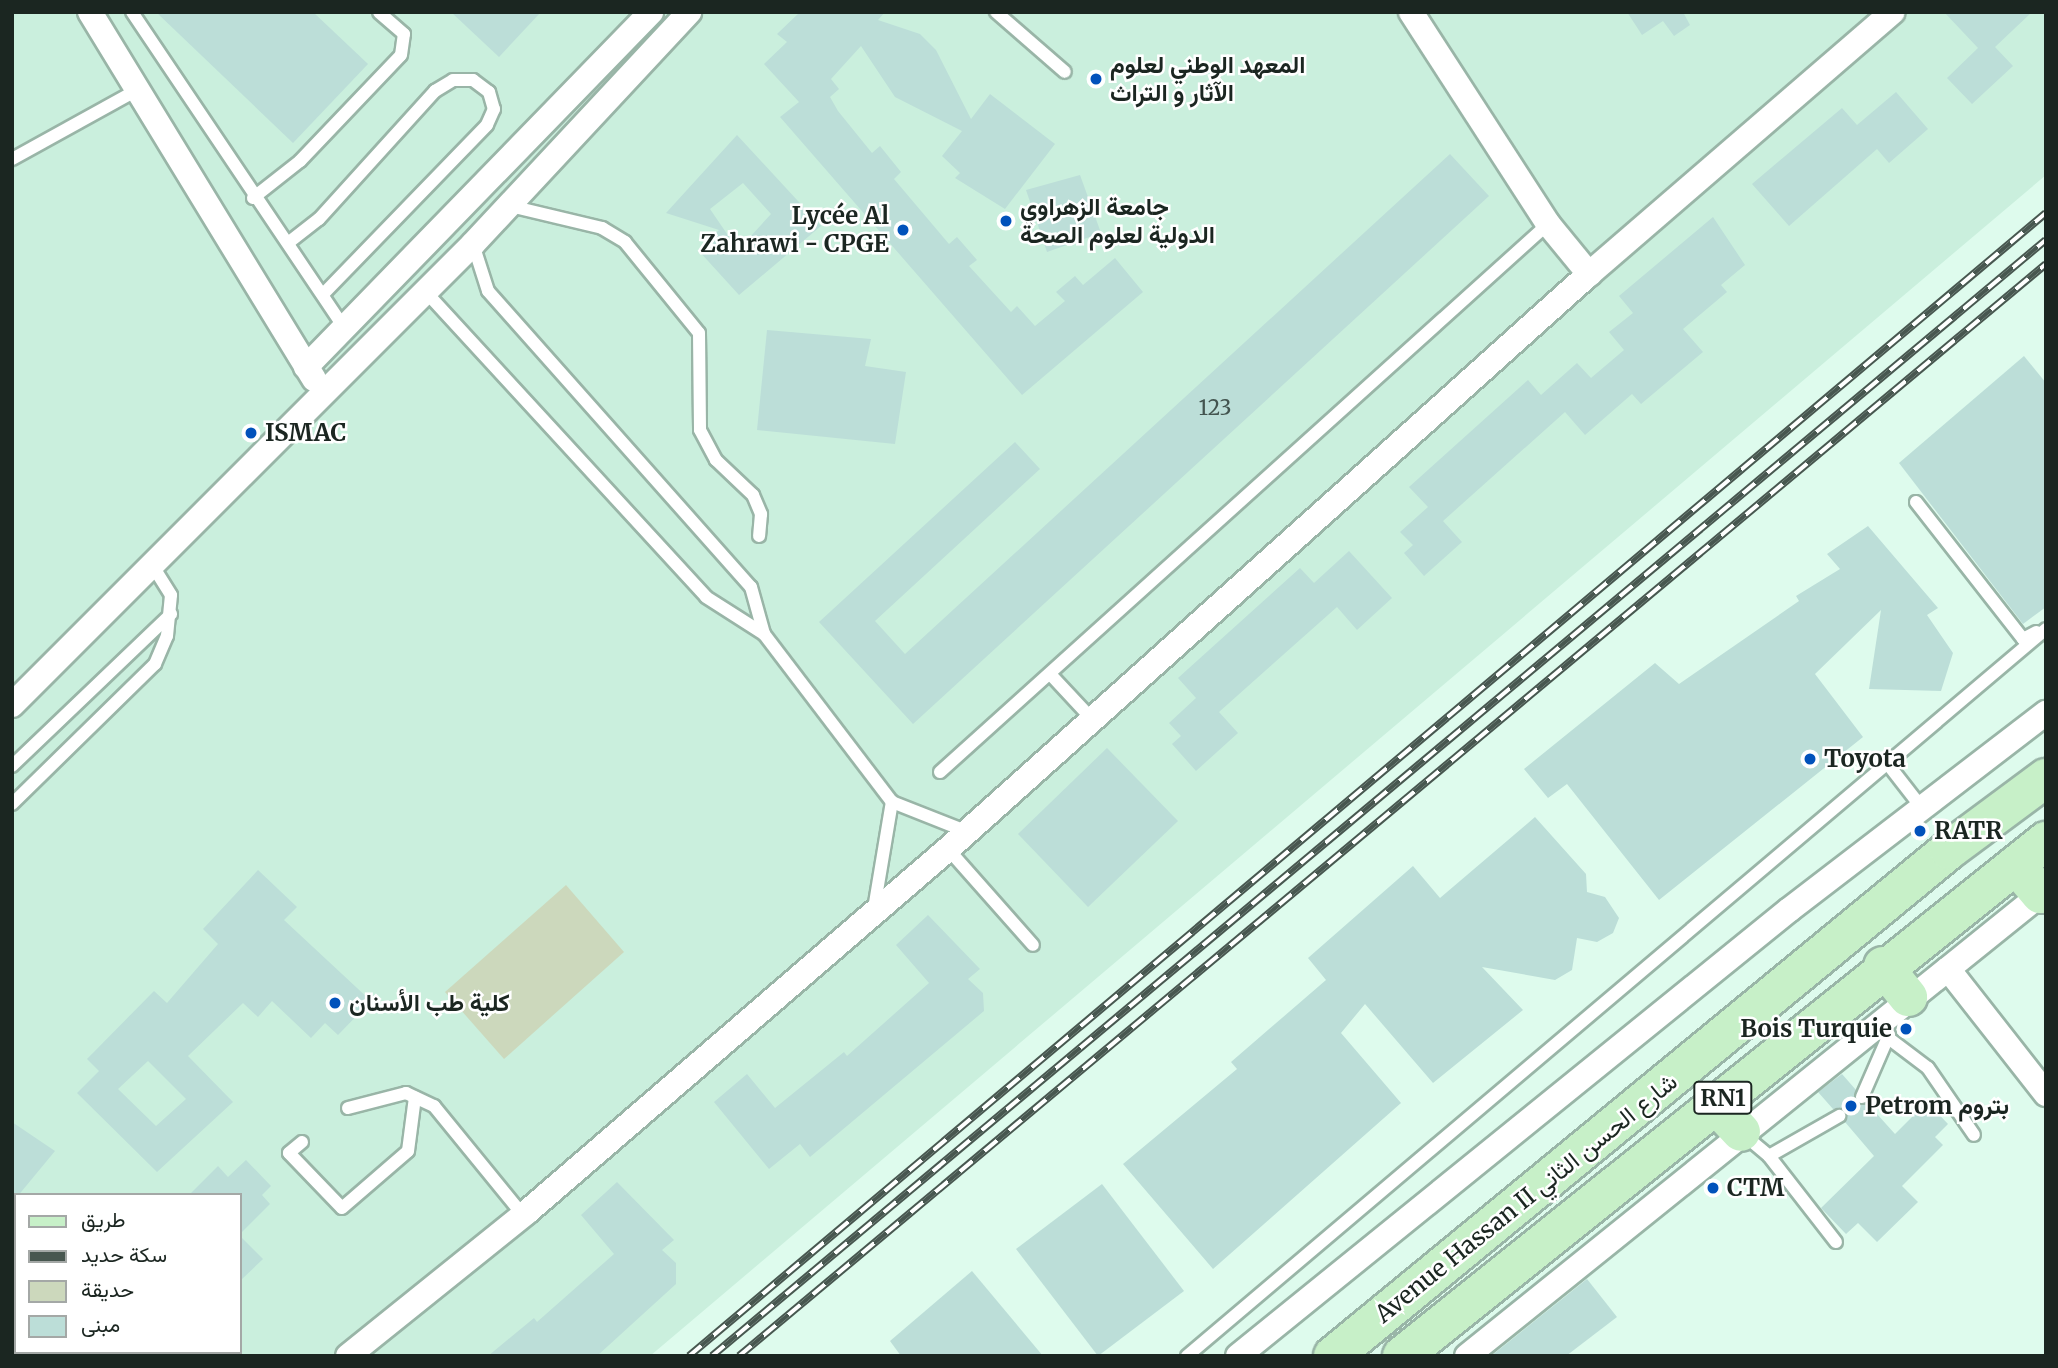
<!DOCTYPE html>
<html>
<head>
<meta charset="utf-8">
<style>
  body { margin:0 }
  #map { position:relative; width:2058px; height:1368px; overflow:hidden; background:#defbed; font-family:Merriweather,Vazirmatn,serif }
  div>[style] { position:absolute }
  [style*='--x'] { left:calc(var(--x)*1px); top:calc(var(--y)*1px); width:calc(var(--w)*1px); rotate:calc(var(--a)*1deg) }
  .built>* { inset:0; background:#caefdd }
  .green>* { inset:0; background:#ccd8bc }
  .building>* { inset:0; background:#bcded8 }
  .roads { filter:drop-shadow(2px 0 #99b5a7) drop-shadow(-2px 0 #99b5a7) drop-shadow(0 2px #99b5a7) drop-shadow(0 -2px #99b5a7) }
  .lane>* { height:12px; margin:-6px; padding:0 6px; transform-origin:6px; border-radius:6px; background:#fff }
  .street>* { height:24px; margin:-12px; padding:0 12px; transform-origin:12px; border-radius:12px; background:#fff }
  .primary>* { height:38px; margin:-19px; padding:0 19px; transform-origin:19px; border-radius:19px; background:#c7f0c8 }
  .rail>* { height:8px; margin-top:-4px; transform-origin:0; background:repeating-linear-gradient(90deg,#fff 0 16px,#485750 0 32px); box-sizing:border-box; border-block:2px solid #485750 }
  .dots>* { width:19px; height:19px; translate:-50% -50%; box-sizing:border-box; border:4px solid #fff; border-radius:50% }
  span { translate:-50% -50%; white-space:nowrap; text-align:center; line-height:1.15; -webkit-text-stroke:5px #fff; paint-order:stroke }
  .number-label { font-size:21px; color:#43544f }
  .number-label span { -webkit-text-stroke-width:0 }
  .shield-label span { padding:2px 5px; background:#fff; border:2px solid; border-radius:5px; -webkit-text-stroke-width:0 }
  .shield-label { font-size:23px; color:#1b2621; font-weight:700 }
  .poi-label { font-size:24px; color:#1b2621; font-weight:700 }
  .left { translate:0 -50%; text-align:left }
  .right { translate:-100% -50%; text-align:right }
  .street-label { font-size:24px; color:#1b2621 }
  .frame { position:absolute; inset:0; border:14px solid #1b2621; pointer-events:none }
  .legend { position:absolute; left:14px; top:1193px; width:228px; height:161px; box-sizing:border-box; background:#fff; border:2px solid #a4a8a6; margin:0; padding:9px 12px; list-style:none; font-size:21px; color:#1b2621 }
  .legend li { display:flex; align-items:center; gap:14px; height:35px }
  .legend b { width:35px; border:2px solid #a4a8a6 }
</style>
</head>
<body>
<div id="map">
  <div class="built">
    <i style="clip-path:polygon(evenodd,12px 12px,2046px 12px,2046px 175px,650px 1356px,12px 1356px,12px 12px,16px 1195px,240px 1195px,240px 1352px,16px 1352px,16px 1195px)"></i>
  </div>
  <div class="green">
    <i style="clip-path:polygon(566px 885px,624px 952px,504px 1059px,445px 992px)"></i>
  </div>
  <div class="building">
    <i style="clip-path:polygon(156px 12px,313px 12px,368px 64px,293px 143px)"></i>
    <i style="clip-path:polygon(451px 12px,541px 12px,499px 57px)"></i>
    <i style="clip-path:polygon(800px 12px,885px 12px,878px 20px,920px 34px,936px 50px,971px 119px,990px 94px,1055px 144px,1005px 209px,955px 178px,960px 173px,942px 156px,962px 131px,895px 97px,861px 46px,831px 79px,839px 89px,830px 97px,838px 111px,872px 153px,880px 146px,901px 172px,894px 179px,949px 244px,957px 237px,977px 260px,969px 266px,1011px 312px,1017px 306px,1035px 326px,1065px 301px,1056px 292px,1075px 276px,1083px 285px,1115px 258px,1143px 292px,1022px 395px,780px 117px,799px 102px,764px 64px,787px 42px,777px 34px)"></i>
    <i style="clip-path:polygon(1627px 12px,1683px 12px,1690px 25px,1674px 36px,1663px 21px,1642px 35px)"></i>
    <i style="clip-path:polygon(1944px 12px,2032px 12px,1995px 47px,2013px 66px,1972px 104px,1947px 78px,1978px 48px)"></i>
    <i style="clip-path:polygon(1896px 92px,1928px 129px,1889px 163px,1877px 149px,1789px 226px,1752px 184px,1842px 108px,1857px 125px)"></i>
    <i style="clip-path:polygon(evenodd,737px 135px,821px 226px,739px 295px,698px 250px,719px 230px,666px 213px,737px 135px,743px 183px,771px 214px,738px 250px,710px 209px,743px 183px)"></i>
    <i style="clip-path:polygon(1450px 154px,1489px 196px,913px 724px,819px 622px,1015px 442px,1040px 469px,875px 621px,905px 654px)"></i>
    <i style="clip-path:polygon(1080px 175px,1101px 233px,1047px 252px,1026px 190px)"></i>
    <i style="clip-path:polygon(1713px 217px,1745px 265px,1721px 285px,1727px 292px,1683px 329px,1703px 352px,1641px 404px,1632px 394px,1585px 435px,1565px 412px,1443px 521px,1462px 542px,1424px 576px,1404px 553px,1413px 545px,1400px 532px,1428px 507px,1409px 487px,1528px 380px,1541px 395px,1577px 363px,1591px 378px,1624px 350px,1609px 332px,1633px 313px,1619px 296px)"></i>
    <i style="clip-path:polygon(767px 330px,871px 339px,865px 366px,906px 372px,895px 444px,757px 430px)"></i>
    <i style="clip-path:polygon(2024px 356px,2046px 383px,2046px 607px,2023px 624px,1899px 463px)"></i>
    <i style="clip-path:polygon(1868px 526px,1938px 608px,1927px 615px,1953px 653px,1941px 691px,1869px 689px,1881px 610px,1815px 674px,1863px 737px,1659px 900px,1567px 784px,1548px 798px,1524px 769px,1655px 663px,1679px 684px,1799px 601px,1796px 596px,1840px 569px,1827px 554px)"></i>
    <i style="clip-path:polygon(1349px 551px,1392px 598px,1357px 630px,1337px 607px,1219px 712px,1238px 733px,1196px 771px,1172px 744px,1181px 736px,1169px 723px,1196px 698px,1178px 678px,1300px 568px,1314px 583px)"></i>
    <i style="clip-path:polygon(1107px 748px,1178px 821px,1088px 907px,1018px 834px)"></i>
    <i style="clip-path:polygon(1535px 817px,1586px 874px,1587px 892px,1605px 897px,1619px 918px,1613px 933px,1597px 942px,1577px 938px,1572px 970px,1555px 980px,1482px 967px,1523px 1010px,1433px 1083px,1365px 1004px,1341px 1033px,1401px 1103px,1213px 1269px,1123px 1164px,1237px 1069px,1231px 1062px,1326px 980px,1308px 958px,1413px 866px,1440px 898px)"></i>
    <i style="clip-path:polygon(evenodd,258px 870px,297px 907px,284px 920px,371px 1001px,338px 1035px,325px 1023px,311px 1038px,272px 1001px,258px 1017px,243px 1003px,188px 1056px,233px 1102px,157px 1172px,77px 1093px,99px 1071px,87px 1059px,154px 991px,167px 1003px,218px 944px,203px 929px,258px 870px,148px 1061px,186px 1099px,156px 1126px,118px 1089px,148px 1061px)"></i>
    <i style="clip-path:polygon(928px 915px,980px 969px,968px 979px,983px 993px,984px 1011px,810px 1157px,800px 1144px,769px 1169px,714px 1102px,747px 1074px,775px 1108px,844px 1052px,847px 1056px,929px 983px,896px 945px)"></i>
    <i style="clip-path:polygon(1842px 1074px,1856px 1090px,1855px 1103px,1868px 1104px,1895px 1134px,1927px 1102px,1948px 1124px,1935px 1137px,1943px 1145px,1902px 1186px,1918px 1202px,1877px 1242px,1858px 1223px,1846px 1234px,1821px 1208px,1874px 1156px,1845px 1122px,1846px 1111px,1833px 1109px,1818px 1092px)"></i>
    <i style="clip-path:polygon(12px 1122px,55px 1151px,12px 1203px)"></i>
    <i style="clip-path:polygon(246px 1160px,271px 1186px,262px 1195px,270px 1204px,240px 1234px,240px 1195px,189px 1195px,218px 1166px,228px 1177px)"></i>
    <i style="clip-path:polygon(617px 1182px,674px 1240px,662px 1250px,676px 1263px,676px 1284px,597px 1356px,488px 1356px,534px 1318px,537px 1322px,614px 1254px,581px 1215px)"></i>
    <i style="clip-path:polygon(1102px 1184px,1184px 1291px,1098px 1356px,1016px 1249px)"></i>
    <i style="clip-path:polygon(240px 1236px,263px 1259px,240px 1281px)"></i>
    <i style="clip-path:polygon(972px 1271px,1043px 1356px,901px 1356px,890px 1341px)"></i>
    <i style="clip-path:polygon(1587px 1279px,1617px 1317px,1566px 1356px,1491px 1356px)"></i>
  </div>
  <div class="roads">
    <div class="lane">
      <i style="--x:132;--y:12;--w:381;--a:56.1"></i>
      <i style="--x:996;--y:12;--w:91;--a:41"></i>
      <i style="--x:12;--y:159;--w:143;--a:-28.9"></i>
      <i style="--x:253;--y:198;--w:60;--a:-38.2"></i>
      <i style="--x:300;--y:161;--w:146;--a:-46.4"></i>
      <i style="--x:401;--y:55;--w:21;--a:-82"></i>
      <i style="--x:404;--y:34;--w:33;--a:-139"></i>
      <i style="--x:510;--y:206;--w:95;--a:13.4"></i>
      <i style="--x:602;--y:228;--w:27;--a:31"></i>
      <i style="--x:625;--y:242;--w:117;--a:50.9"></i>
      <i style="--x:699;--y:333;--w:97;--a:89.4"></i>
      <i style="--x:700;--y:430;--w:34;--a:62"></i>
      <i style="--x:716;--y:460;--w:51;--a:43.4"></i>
      <i style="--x:753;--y:495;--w:21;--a:67"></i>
      <i style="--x:761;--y:514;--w:22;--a:95"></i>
      <i style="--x:288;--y:243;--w:39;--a:-38"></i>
      <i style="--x:319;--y:219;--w:173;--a:-47.8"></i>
      <i style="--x:435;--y:91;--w:21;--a:-31"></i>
      <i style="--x:453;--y:80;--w:20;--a:0"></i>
      <i style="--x:473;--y:80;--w:20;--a:37"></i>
      <i style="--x:489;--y:92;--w:18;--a:74"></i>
      <i style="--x:494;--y:109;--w:17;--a:114"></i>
      <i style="--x:487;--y:125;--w:233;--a:134.1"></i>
      <i style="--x:473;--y:244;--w:49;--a:72.3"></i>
      <i style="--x:488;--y:291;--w:396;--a:48.4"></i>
      <i style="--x:751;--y:587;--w:49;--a:74.5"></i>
      <i style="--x:425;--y:291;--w:415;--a:47.4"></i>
      <i style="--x:706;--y:597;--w:69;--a:32.5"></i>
      <i style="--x:764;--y:634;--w:211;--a:52.7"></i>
      <i style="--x:892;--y:802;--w:82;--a:21.5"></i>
      <i style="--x:1916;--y:502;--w:174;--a:52"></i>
      <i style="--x:2023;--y:639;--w:15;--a:-28"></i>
      <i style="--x:1051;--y:675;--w:62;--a:47"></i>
      <i style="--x:1887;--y:763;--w:57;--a:52.1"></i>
      <i style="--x:12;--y:766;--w:220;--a:-43.7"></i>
      <i style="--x:940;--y:772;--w:819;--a:-42.03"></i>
      <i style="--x:12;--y:804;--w:200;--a:-44.4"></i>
      <i style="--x:155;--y:664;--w:30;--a:-67"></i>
      <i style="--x:167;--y:636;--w:41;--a:-84.4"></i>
      <i style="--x:171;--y:595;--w:36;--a:-122"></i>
      <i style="--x:948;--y:849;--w:128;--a:48.5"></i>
      <i style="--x:874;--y:909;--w:109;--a:-80.5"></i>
      <i style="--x:1891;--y:1040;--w:46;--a:37.1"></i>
      <i style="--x:1928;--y:1068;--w:81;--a:55.5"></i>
      <i style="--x:1862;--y:1097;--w:68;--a:-66.5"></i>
      <i style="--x:348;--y:1108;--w:60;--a:-14.5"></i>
      <i style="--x:406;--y:1093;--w:31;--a:25"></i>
      <i style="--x:434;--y:1106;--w:141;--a:50.8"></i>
      <i style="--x:1744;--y:1135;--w:33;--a:40"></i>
      <i style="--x:1769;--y:1156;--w:109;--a:52.1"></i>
      <i style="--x:302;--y:1142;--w:17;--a:140"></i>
      <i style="--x:289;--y:1153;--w:76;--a:46.1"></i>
      <i style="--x:342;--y:1208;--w:87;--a:-40.8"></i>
      <i style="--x:408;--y:1151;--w:54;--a:-82.6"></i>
      <i style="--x:1769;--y:1156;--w:81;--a:-29.7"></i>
      <i style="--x:1187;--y:1356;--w:1125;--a:-40.24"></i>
    </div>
    <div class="street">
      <i style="--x:90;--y:12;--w:430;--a:58.6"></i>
      <i style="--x:1411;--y:12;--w:252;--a:57.1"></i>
      <i style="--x:1548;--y:224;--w:65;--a:50.6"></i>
      <i style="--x:306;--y:367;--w:495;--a:-45.8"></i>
      <i style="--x:12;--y:705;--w:652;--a:-45"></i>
      <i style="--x:473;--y:244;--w:317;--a:-47"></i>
      <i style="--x:1948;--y:969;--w:159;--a:51.9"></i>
      <i style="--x:348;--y:1356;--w:230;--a:-38.8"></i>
      <i style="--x:527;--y:1212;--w:556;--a:-40.77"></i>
      <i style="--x:948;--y:849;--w:861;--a:-41.89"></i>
      <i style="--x:1589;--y:274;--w:401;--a:-40.8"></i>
      <i style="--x:1238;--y:1356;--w:709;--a:-38.99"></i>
      <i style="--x:1789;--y:910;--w:324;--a:-37.5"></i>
      <i style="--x:1467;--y:1356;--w:743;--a:-38.83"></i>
    </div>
    <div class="primary">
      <i style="--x:2016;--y:865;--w:38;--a:50"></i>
      <i style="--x:1883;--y:966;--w:40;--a:51"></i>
      <i style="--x:1715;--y:1104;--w:38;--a:47"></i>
      <i style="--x:1333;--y:1356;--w:797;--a:-39.4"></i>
      <i style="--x:1949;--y:850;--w:121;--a:-36.6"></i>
      <i style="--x:1402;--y:1356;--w:825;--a:-38.65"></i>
    </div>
  </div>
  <div class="rail">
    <i style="--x:689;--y:1356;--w:1774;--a:-40.11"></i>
    <i style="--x:712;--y:1356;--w:1739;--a:-39.92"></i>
    <i style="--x:739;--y:1356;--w:1703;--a:-39.88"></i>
  </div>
  <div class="dots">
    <i style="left:1096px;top:79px;background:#0152bb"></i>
    <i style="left:1006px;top:221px;background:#0152bb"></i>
    <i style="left:903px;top:230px;background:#0152bb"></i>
    <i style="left:251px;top:433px;background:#0152bb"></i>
    <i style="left:1810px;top:759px;background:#0152bb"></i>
    <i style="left:1920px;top:831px;background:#0152bb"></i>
    <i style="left:335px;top:1003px;background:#0152bb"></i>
    <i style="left:1906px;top:1029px;background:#0152bb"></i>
    <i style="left:1851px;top:1106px;background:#0152bb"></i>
    <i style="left:1713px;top:1188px;background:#0152bb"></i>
  </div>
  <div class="number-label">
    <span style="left:1215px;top:408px">123</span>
  </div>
  <div class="shield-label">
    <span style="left:1723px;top:1098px">RN1</span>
  </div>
  <div class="poi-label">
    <span class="left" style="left:1110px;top:79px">المعهد الوطني لعلوم<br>الآثار و التراث</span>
    <span class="left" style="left:1020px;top:221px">جامعة الزهراوي<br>الدولية لعلوم الصحة</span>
    <span class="right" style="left:889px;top:230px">Lycée Al<br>Zahrawi - CPGE</span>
    <span class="left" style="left:265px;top:433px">ISMAC</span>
    <span class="left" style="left:1824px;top:759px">Toyota</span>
    <span class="left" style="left:1934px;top:831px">RATR</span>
    <span class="left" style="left:349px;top:1003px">كلية طب الأسنان</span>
    <span class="right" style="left:1892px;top:1029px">Bois Turquie</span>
    <span class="left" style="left:1865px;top:1106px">Petrom بتروم</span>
    <span class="left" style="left:1727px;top:1188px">CTM</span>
  </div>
  <div class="street-label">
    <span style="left:1526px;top:1198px;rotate:-39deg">Avenue Hassan II شارع الحسن الثاني</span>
  </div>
  <div class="frame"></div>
  <ul class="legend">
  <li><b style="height:9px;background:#c7f0c8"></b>طريق</li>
  <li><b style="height:9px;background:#485750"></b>سكة حديد</li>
  <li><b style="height:19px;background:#ccd8bc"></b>حديقة</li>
  <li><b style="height:19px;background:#bcded8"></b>مبنى</li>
  </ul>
</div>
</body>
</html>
